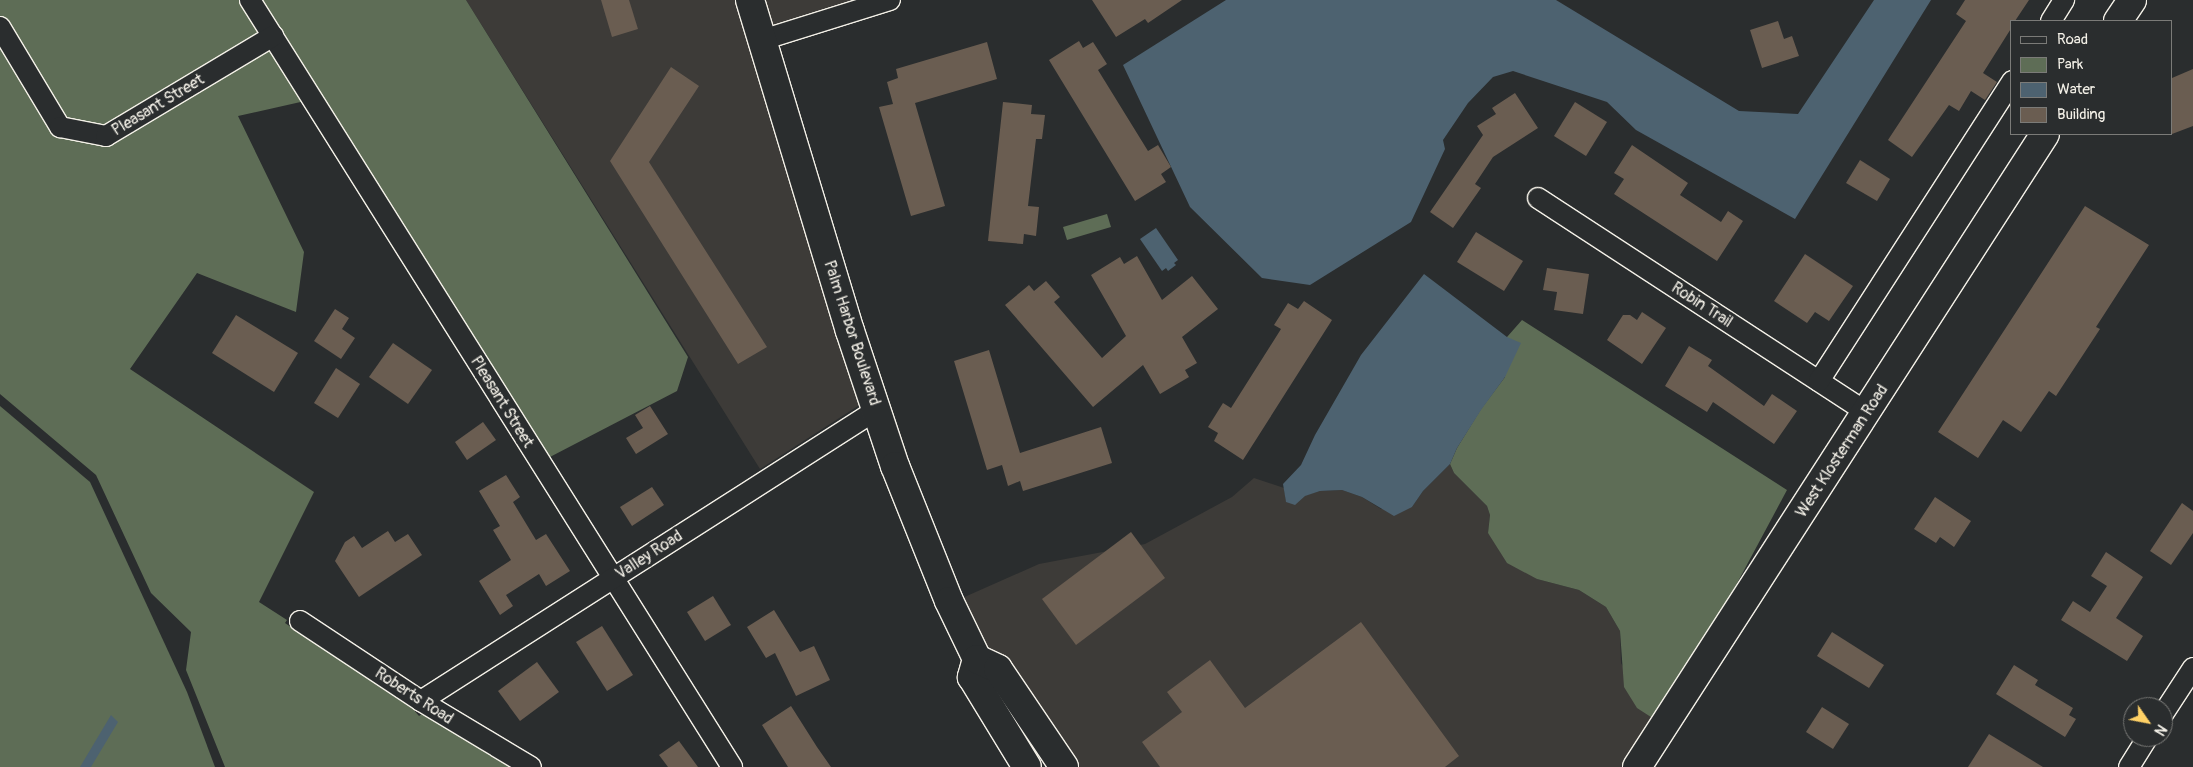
<!DOCTYPE html>
<html>
<head>
<meta charset="utf-8">
<style>
  body { margin:0 }
  #map { position:relative; width:2193px; height:767px; overflow:hidden; background:#2a2d2e; font-family:Pangolin,sans-serif }
  div>[style] { position:absolute }
  [style*='--x'] { left:calc(var(--x)*1px); top:calc(var(--y)*1px); width:calc(var(--w)*1px); rotate:calc(var(--a)*1deg) }
  .built>* { inset:0; background:#3d3b38 }
  .green>* { inset:0; background:#5e6d56 }
  .water>* { inset:0; background:#4d6270 }
  .building>* { inset:0; background:#6a5d51 }
  .roads { filter:drop-shadow(1px 0 #f4f1e8) drop-shadow(-1px 0 #f4f1e8) drop-shadow(0 1px #f4f1e8) drop-shadow(0 -1px #f4f1e8) }
  .street>* { height:20px; margin:-10px; padding:0 10px; transform-origin:10px; border-radius:10px; background:#2a2d2e }
  .secondary>* { height:28px; margin:-14px; padding:0 14px; transform-origin:14px; border-radius:14px; background:#2a2d2e }
  span { translate:-50% -50%; white-space:nowrap; text-align:center; line-height:1.15; -webkit-text-stroke:5px #2a2d2e; paint-order:stroke }
  .street-label { font-size:16px; color:#f4f1e8 }
  .legend { position:absolute; left:2010px; top:20px; width:162px; height:115px; box-sizing:border-box; background:#2a2d2e; border:1px solid #7b7b78; margin:0; padding:6px 9px; list-style:none; font-size:15px; color:#f4f1e8 }
  .legend li { display:flex; align-items:center; gap:10px; height:25px }
  .legend b { width:25px; border:1px solid #7b7b78 }
  .north { position:absolute; left:2123px; top:697px; width:50px; height:50px; box-sizing:border-box; background:#2a2d2e; border:1px solid #7b7b78; border-radius:50%; rotate:123deg; font-size:14px; font-weight:700; line-height:20px; text-align:center; color:#f4f1e8 }
  .north::after { content:''; display:block; margin:auto; width:18px; height:22px; background:#ffd166; clip-path:polygon(50% 0,100% 100%,50% 72%,0 100%) }
</style>
</head>
<body>
<div id="map">
  <div class="built">
    <i style="clip-path:polygon(466px 0,739px 0,861px 404px,760px 469px)"></i>
    <i style="clip-path:polygon(761px 0,852px 0,769px 26px)"></i>
    <i style="clip-path:polygon(1450px 464px,1454px 473px,1487px 506px,1490px 515px,1488px 533px,1537px 579px,1579px 590px,1606px 607px,1620px 631px,1621px 663px,1654px 719px,1624px 767px,1058px 767px,1018px 704px,960px 599px,1039px 564px,1145px 544px,1232px 497px,1254px 478px,1284px 488px,1286px 501px,1320px 491px,1342px 490px,1362px 497px,1381px 509px,1412px 507px,1423px 491px)"></i>
  </div>
  <div class="green">
    <i style="clip-path:polygon(0 0,466px 0,688px 357px,677px 391px,548px 458px,476px 345px,437px 317px,305px 101px,238px 116px,304px 252px,296px 312px,197px 273px,130px 369px,314px 492px,259px 602px,287px 620px,285px 623px,413px 709px,419px 716px,422px 714px,510px 767px,225px 767px,186px 670px,191px 632px,151px 593px,96px 475px,0 394px)"></i>
    <i style="clip-path:polygon(1107px 214px,1111px 227px,1067px 240px,1063px 227px)"></i>
    <i style="clip-path:polygon(1522px 320px,1787px 490px,1712px 630px,1654px 719px,1637px 708px,1624px 687px,1620px 631px,1606px 607px,1579px 590px,1537px 579px,1507px 563px,1488px 533px,1490px 515px,1487px 506px,1454px 473px,1450px 464px,1457px 448px,1481px 409px,1505px 377px,1507px 337px)"></i>
    <i style="clip-path:polygon(0 406px,90px 482px,187px 692px,215px 767px,0 767px)"></i>
  </div>
  <div class="water">
    <i style="clip-path:polygon(1226px 0,1556px 0,1739px 111px,1798px 114px,1874px 0,1931px 0,1795px 219px,1636px 130px,1607px 102px,1513px 71px,1493px 77px,1468px 103px,1443px 140px,1445px 149px,1411px 222px,1310px 285px,1262px 278px,1190px 207px,1123px 65px)"></i>
    <i style="clip-path:polygon(1156px 228px,1178px 260px,1174px 263px,1176px 265px,1168px 271px,1166px 268px,1162px 271px,1140px 239px)"></i>
    <i style="clip-path:polygon(1424px 274px,1507px 337px,1521px 343px,1505px 377px,1481px 410px,1457px 448px,1450px 464px,1423px 491px,1412px 507px,1394px 516px,1362px 497px,1342px 490px,1320px 491px,1305px 496px,1295px 505px,1286px 502px,1283px 484px,1301px 465px,1315px 435px,1361px 355px)"></i>
    <i style="clip-path:polygon(111px 715px,118px 722px,91px 767px,80px 767px)"></i>
  </div>
  <div class="building">
    <i style="clip-path:polygon(601px 0,629px 0,638px 29px,612px 37px)"></i>
    <i style="clip-path:polygon(1092px 0,1182px 0,1148px 23px,1145px 19px,1116px 37px)"></i>
    <i style="clip-path:polygon(1965px 0,2029px 0,2015px 21px,2012px 21px,2012px 27px,1983px 73px,1997px 82px,1985px 100px,1971px 91px,1959px 111px,1949px 105px,1912px 157px,1888px 140px,1966px 21px,1956px 14px)"></i>
    <i style="clip-path:polygon(1778px 21px,1784px 39px,1792px 36px,1799px 56px,1762px 68px,1750px 30px)"></i>
    <i style="clip-path:polygon(1079px 41px,1083px 48px,1093px 42px,1107px 64px,1098px 70px,1148px 151px,1158px 145px,1171px 167px,1161px 174px,1166px 182px,1135px 201px,1049px 60px)"></i>
    <i style="clip-path:polygon(987px 42px,997px 79px,915px 103px,945px 206px,911px 216px,879px 107px,893px 104px,887px 82px,898px 78px,896px 69px)"></i>
    <i style="clip-path:polygon(671px 67px,699px 86px,649px 162px,767px 347px,738px 364px,610px 161px)"></i>
    <i style="clip-path:polygon(2193px 69px,2193px 126px,2172px 134px,2172px 78px)"></i>
    <i style="clip-path:polygon(1515px 93px,1538px 128px,1493px 157px,1475px 184px,1481px 188px,1453px 228px,1430px 212px,1483px 135px,1477px 126px,1496px 114px,1492px 108px)"></i>
    <i style="clip-path:polygon(1003px 102px,1032px 105px,1031px 114px,1045px 115px,1042px 139px,1036px 139px,1028px 206px,1039px 207px,1036px 236px,1024px 234px,1023px 244px,988px 241px)"></i>
    <i style="clip-path:polygon(1575px 102px,1607px 122px,1586px 156px,1554px 136px)"></i>
    <i style="clip-path:polygon(1632px 145px,1688px 183px,1680px 195px,1721px 222px,1728px 211px,1743px 221px,1717px 261px,1614px 194px,1624px 179px,1614px 173px)"></i>
    <i style="clip-path:polygon(1860px 160px,1890px 179px,1877px 201px,1846px 183px)"></i>
    <i style="clip-path:polygon(2085px 206px,2149px 245px,2096px 327px,2100px 329px,2056px 396px,2049px 391px,2021px 432px,2003px 420px,1978px 458px,1938px 432px)"></i>
    <i style="clip-path:polygon(1476px 232px,1523px 261px,1504px 291px,1457px 262px)"></i>
    <i style="clip-path:polygon(1805px 254px,1853px 286px,1829px 321px,1815px 312px,1807px 323px,1774px 301px)"></i>
    <i style="clip-path:polygon(1137px 256px,1162px 300px,1192px 276px,1218px 309px,1182px 337px,1197px 363px,1185px 370px,1189px 377px,1160px 394px,1143px 365px,1093px 407px,1005px 305px,1029px 285px,1034px 291px,1046px 281px,1060px 297px,1054px 302px,1102px 358px,1126px 336px,1091px 275px,1120px 257px,1124px 264px)"></i>
    <i style="clip-path:polygon(1547px 268px,1589px 274px,1583px 314px,1554px 310px,1557px 292px,1543px 290px)"></i>
    <i style="clip-path:polygon(1304px 301px,1332px 320px,1243px 460px,1214px 441px,1218px 433px,1208px 427px,1223px 403px,1231px 408px,1281px 329px,1274px 325px,1288px 303px,1298px 309px)"></i>
    <i style="clip-path:polygon(335px 309px,349px 318px,342px 329px,355px 338px,341px 359px,314px 341px)"></i>
    <i style="clip-path:polygon(1642px 312px,1666px 328px,1642px 364px,1607px 340px,1623px 315px,1630px 315px,1637px 320px)"></i>
    <i style="clip-path:polygon(236px 315px,298px 353px,274px 392px,212px 353px)"></i>
    <i style="clip-path:polygon(393px 343px,432px 370px,408px 404px,369px 377px)"></i>
    <i style="clip-path:polygon(1689px 346px,1712px 360px,1708px 366px,1764px 406px,1772px 394px,1797px 411px,1774px 444px,1713px 402px,1707px 412px,1665px 386px)"></i>
    <i style="clip-path:polygon(989px 350px,1020px 453px,1101px 427px,1112px 463px,1023px 491px,1020px 481px,1008px 486px,1002px 465px,987px 470px,954px 361px)"></i>
    <i style="clip-path:polygon(336px 368px,360px 384px,338px 418px,314px 403px)"></i>
    <i style="clip-path:polygon(650px 406px,668px 434px,636px 454px,626px 438px,643px 428px,635px 415px)"></i>
    <i style="clip-path:polygon(483px 422px,496px 440px,467px 460px,455px 442px)"></i>
    <i style="clip-path:polygon(506px 475px,520px 497px,513px 502px,536px 540px,546px 534px,570px 571px,546px 586px,539px 574px,506px 595px,513px 606px,500px 615px,479px 581px,511px 560px,493px 530px,500px 526px,479px 491px)"></i>
    <i style="clip-path:polygon(652px 487px,664px 505px,632px 526px,620px 507px)"></i>
    <i style="clip-path:polygon(1935px 497px,1971px 521px,1954px 547px,1940px 537px,1936px 543px,1914px 529px)"></i>
    <i style="clip-path:polygon(2182px 503px,2193px 511px,2193px 533px,2171px 565px,2150px 551px)"></i>
    <i style="clip-path:polygon(388px 531px,395px 542px,408px 534px,422px 555px,359px 597px,335px 561px,345px 542px,354px 536px,362px 548px)"></i>
    <i style="clip-path:polygon(1131px 532px,1165px 578px,1076px 645px,1042px 599px)"></i>
    <i style="clip-path:polygon(2106px 552px,2143px 577px,2116px 618px,2143px 636px,2127px 661px,2061px 620px,2073px 601px,2090px 612px,2107px 586px,2091px 576px)"></i>
    <i style="clip-path:polygon(713px 596px,731px 625px,705px 641px,687px 612px)"></i>
    <i style="clip-path:polygon(774px 610px,800px 652px,814px 646px,830px 680px,796px 696px,775px 653px,766px 658px,747px 627px)"></i>
    <i style="clip-path:polygon(1361px 622px,1459px 756px,1445px 767px,1160px 767px,1142px 742px,1182px 712px,1167px 692px,1210px 660px,1245px 708px)"></i>
    <i style="clip-path:polygon(602px 626px,633px 675px,607px 691px,576px 642px)"></i>
    <i style="clip-path:polygon(1832px 632px,1884px 665px,1869px 688px,1817px 656px)"></i>
    <i style="clip-path:polygon(537px 662px,559px 692px,520px 721px,498px 691px)"></i>
    <i style="clip-path:polygon(2014px 665px,2038px 680px,2035px 685px,2073px 708px,2069px 715px,2076px 719px,2065px 737px,1996px 694px)"></i>
    <i style="clip-path:polygon(791px 706px,817px 747px,831px 767px,788px 767px,762px 725px)"></i>
    <i style="clip-path:polygon(1822px 707px,1849px 724px,1833px 749px,1806px 732px)"></i>
    <i style="clip-path:polygon(1989px 734px,2043px 767px,1968px 767px)"></i>
    <i style="clip-path:polygon(679px 741px,698px 767px,668px 767px,659px 755px)"></i>
  </div>
  <div class="roads">
    <div class="street">
      <i style="--x:250;--y:0;--w:906;--a:57.85"></i>
      <i style="--x:2051;--y:21;--w:25;--a:-58"></i>
      <i style="--x:0;--y:27;--w:117;--a:59"></i>
      <i style="--x:60;--y:127;--w:47;--a:11.1"></i>
      <i style="--x:106;--y:136;--w:195;--a:-30.9"></i>
      <i style="--x:762;--y:40;--w:134;--a:-17.4"></i>
      <i style="--x:1538;--y:198;--w:392;--a:33.1"></i>
      <i style="--x:1819;--y:381;--w:357;--a:-57.2"></i>
      <i style="--x:300;--y:621;--w:145;--a:33.5"></i>
      <i style="--x:421;--y:701;--w:128;--a:31"></i>
      <i style="--x:421;--y:701;--w:542;--a:-32.58"></i>
      <i style="--x:2163;--y:714;--w:55;--a:-56.9"></i>
      <i style="--x:2129;--y:767;--w:36;--a:-58"></i>
    </div>
    <div class="secondary">
      <i style="--x:750;--y:0;--w:346;--a:73.2"></i>
      <i style="--x:850;--y:331;--w:142;--a:71.6"></i>
      <i style="--x:895;--y:466;--w:145;--a:68.2"></i>
      <i style="--x:949;--y:601;--w:64;--a:64.2"></i>
      <i style="--x:977;--y:659;--w:19;--a:106"></i>
      <i style="--x:972;--y:677;--w:105;--a:58.6"></i>
      <i style="--x:2118;--y:21;--w:25;--a:-56"></i>
      <i style="--x:977;--y:659;--w:23;--a:25"></i>
      <i style="--x:998;--y:669;--w:118;--a:56"></i>
      <i style="--x:1637;--y:767;--w:753;--a:-57.2"></i>
    </div>
  </div>
  <div class="street-label">
    <span style="left:158px;top:105px;rotate:-31deg">Pleasant Street</span>
    <span style="left:1702px;top:305px;rotate:33deg">Robin Trail</span>
    <span style="left:852px;top:333px;rotate:72deg">Palm Harbor Boulevard</span>
    <span style="left:502px;top:402px;rotate:58deg">Pleasant Street</span>
    <span style="left:1842px;top:451px;rotate:-57deg">West Klosterman Road</span>
    <span style="left:649px;top:555px;rotate:-33deg">Valley Road</span>
    <span style="left:414px;top:696px;rotate:33deg">Roberts Road</span>
  </div>
  <ul class="legend">
  <li><b style="height:6px;background:#2a2d2e"></b>Road</li>
  <li><b style="height:14px;background:#5e6d56"></b>Park</li>
  <li><b style="height:14px;background:#4d6270"></b>Water</li>
  <li><b style="height:14px;background:#6a5d51"></b>Building</li>
  </ul>
  <div class="north">N</div>
</div>
</body>
</html>
